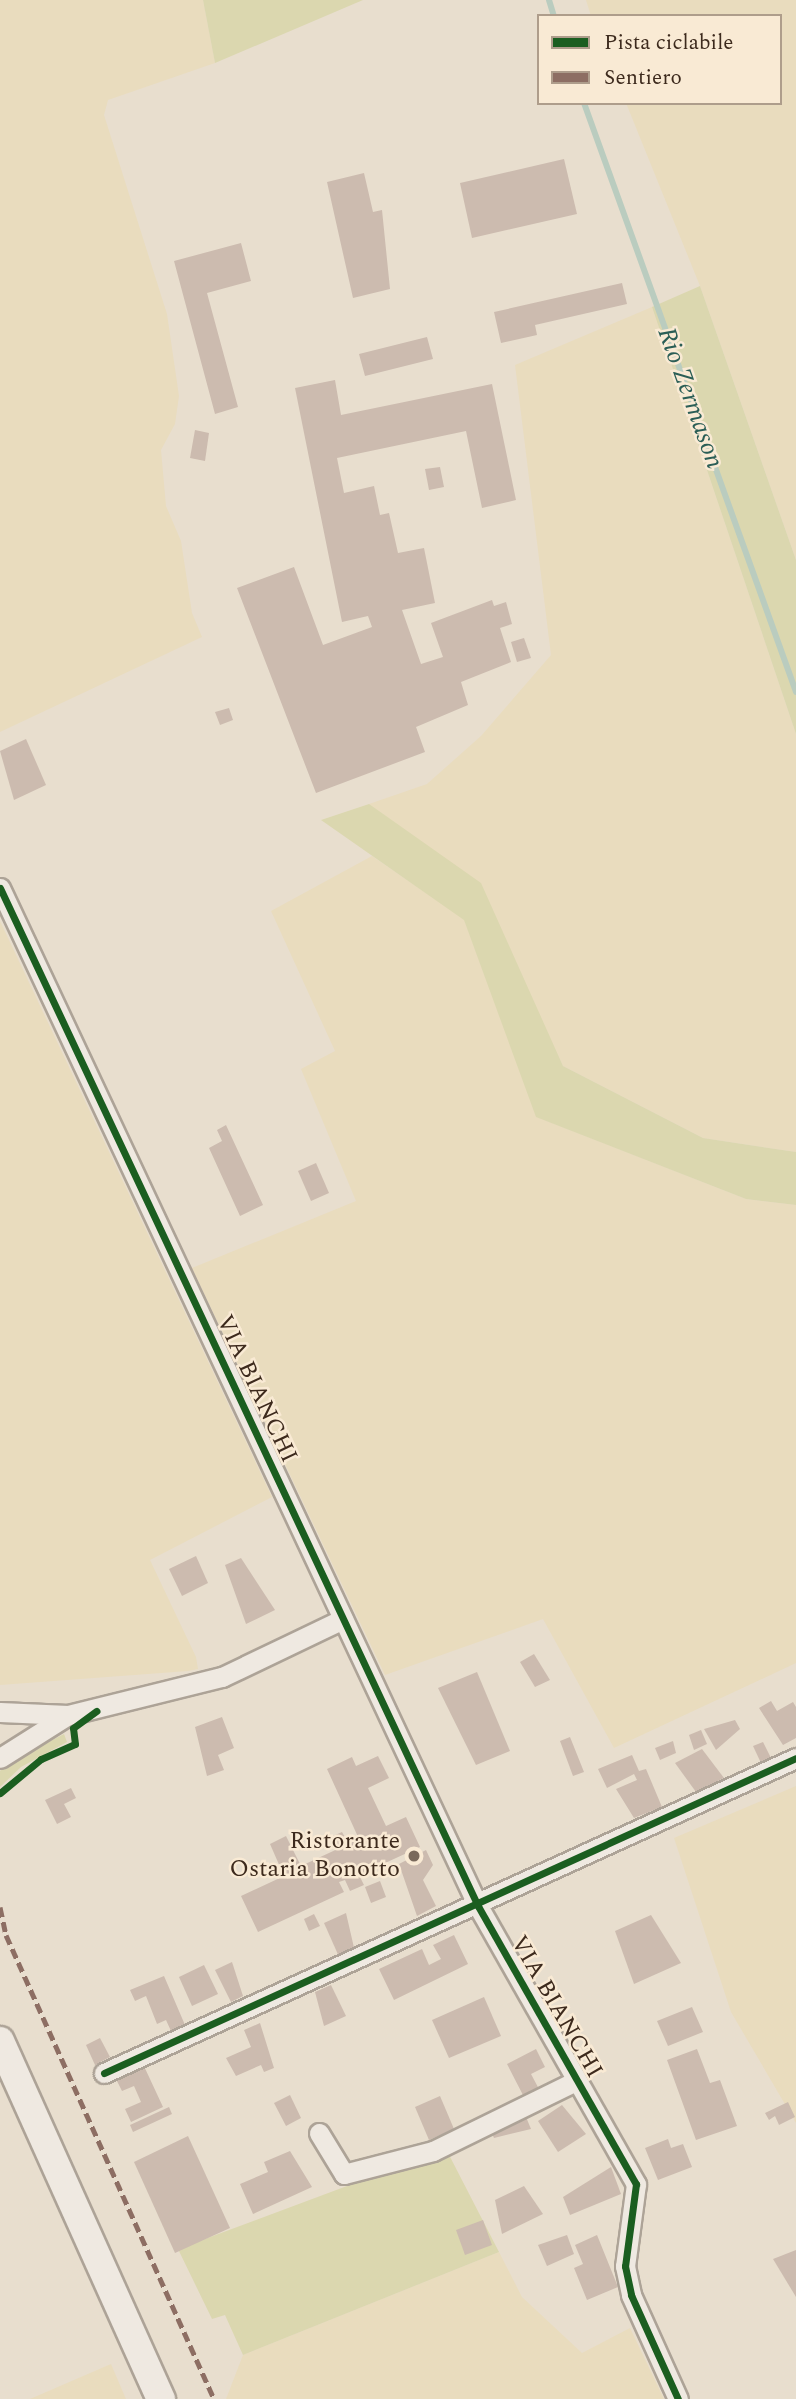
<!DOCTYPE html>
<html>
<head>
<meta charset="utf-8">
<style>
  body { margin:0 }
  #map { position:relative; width:796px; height:2399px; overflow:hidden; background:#e8dece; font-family:Spectral,serif }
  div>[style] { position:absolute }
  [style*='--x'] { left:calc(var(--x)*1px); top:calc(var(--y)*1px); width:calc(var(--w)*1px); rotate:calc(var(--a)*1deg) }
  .farmland>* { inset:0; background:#e9dcbe }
  .green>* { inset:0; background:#dbd7af }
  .stream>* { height:6px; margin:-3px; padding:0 3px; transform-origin:3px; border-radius:3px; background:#baccbf }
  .building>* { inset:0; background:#ccbbaf }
  .roads { filter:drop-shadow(2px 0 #ada397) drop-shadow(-2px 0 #ada397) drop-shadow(0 2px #ada397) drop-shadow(0 -2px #ada397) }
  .minor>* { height:19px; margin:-9.5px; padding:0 9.5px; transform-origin:9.5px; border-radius:9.5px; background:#efe9e1 }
  .secondary>* { height:28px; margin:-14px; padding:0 14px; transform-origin:14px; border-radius:14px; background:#efe9e1 }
  .quiet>* { height:5px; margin-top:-2.5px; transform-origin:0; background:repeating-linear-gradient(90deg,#8d6e63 0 10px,transparent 0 15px) }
  .cycleway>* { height:7px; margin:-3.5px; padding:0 3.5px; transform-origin:3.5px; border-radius:3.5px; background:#1b5e20 }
  .dots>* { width:19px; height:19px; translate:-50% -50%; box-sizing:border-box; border:4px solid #f9ead4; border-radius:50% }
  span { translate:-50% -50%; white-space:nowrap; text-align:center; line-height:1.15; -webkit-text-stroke:5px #f9ead4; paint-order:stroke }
  .street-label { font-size:24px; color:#3d2a1d }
  .poi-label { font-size:24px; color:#3d2a1d }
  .right { translate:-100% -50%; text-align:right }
  .water-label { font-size:26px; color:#2b5e56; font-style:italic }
  .legend { position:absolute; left:537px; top:14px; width:245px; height:91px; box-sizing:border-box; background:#f9ead4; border:2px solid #ae9d8b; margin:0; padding:9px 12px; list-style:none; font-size:21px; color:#3d2a1d }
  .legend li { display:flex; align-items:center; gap:14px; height:35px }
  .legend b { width:35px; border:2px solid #ae9d8b }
</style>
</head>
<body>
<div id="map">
  <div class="farmland">
    <i style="clip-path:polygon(0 0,203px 0,215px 63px,108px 100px,104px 115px,167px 314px,179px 396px,175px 424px,161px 450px,166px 506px,181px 541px,192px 613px,202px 637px,0 732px)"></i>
    <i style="clip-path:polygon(586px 0,796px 0,796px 560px,700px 286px,626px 103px,780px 103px,780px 16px,591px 16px)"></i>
    <i style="clip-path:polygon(652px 307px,796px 734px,796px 1152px,703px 1138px,563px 1066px,526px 990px,369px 804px,427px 784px,481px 736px,551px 655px,515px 365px)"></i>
    <i style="clip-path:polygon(372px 856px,464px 919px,537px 1117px,746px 1199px,796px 1205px,796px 1663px,614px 1748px,543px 1619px,385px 1675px,192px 1268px,356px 1201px,301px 1069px,335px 1051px,271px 911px)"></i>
    <i style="clip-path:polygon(0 921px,272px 1497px,150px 1560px,196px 1657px,198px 1669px,188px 1671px,0 1685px)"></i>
    <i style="clip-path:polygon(796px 1786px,796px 2123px,731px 2012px,674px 1838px)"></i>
    <i style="clip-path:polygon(499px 2252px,522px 2297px,582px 2353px,630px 2328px,664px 2399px,226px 2399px,243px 2355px)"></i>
    <i style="clip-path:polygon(111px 2364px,126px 2399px,30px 2399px)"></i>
  </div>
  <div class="green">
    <i style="clip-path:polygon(203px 0,363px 0,215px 63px)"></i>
    <i style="clip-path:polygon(700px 286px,796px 560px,796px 734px,652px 307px)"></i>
    <i style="clip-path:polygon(369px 804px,481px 883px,563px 1066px,703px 1138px,796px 1152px,796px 1205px,746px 1199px,536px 1117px,464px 920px,321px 820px)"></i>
    <i style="clip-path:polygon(64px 1734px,67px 1742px,21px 1767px,0 1787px,0 1771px,8px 1763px)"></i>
    <i style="clip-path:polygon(446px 2149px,499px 2252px,243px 2355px,225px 2315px,212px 2319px,178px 2249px)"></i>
  </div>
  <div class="stream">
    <i style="--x:549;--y:0;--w:17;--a:73"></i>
    <i style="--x:584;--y:103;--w:626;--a:70.2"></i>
  </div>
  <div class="building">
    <i style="clip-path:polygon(564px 159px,577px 214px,472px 238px,460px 183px)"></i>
    <i style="clip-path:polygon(364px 173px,373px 212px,382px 210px,390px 289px,353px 298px,327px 182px)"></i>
    <i style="clip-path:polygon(241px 243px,251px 281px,207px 293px,238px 407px,215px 414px,174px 261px)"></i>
    <i style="clip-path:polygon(622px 283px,627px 304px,535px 325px,537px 335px,501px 343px,494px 312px)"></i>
    <i style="clip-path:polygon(427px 337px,433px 359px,365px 376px,359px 354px)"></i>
    <i style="clip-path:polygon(335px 380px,341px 415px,492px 384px,516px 500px,482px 508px,466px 431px,337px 458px,344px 493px,374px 486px,380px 515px,389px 513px,398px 553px,424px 548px,435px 603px,402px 610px,421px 664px,443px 657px,431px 623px,492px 600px,494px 606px,506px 602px,512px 624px,500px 628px,511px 662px,461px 682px,468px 705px,416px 727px,425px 752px,316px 793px,237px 588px,294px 567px,323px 645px,372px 627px,368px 616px,342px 622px,295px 388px)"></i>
    <i style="clip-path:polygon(195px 430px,209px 433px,205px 461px,190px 458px)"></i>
    <i style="clip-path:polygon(440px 467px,444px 487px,429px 490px,425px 469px)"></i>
    <i style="clip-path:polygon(524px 638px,531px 658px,517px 662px,511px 642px)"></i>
    <i style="clip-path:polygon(229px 708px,233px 720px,220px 725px,215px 712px)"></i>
    <i style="clip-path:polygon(26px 739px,46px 785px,14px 800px,0 751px)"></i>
    <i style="clip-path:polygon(226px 1125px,263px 1205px,240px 1216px,209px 1148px,222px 1141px,217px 1130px)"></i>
    <i style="clip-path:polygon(316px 1163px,329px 1193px,311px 1201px,298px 1171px)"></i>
    <i style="clip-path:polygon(196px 1556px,208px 1583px,182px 1596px,169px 1569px)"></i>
    <i style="clip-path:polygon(241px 1558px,275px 1610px,246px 1624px,225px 1565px)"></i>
    <i style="clip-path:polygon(534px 1654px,550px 1680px,535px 1687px,520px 1662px)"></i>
    <i style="clip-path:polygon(477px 1672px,510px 1751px,476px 1765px,438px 1688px)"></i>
    <i style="clip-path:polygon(771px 1701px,777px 1711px,793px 1702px,796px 1707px,796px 1738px,783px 1745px,759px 1708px)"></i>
    <i style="clip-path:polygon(222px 1717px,234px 1748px,218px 1755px,224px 1770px,207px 1776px,195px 1727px)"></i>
    <i style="clip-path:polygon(735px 1720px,740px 1729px,716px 1750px,704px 1729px)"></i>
    <i style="clip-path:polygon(701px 1730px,707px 1744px,694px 1750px,689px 1735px)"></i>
    <i style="clip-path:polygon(570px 1737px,584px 1772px,573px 1776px,560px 1741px)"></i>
    <i style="clip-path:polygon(673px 1741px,676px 1753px,660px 1760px,655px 1748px)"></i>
    <i style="clip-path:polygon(763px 1742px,771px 1758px,761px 1763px,753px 1746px)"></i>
    <i style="clip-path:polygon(702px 1749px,724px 1778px,696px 1792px,675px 1763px)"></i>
    <i style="clip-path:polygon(632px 1755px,639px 1771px,646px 1769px,662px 1807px,634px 1818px,616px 1789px,637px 1780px,634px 1774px,607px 1788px,598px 1769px)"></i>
    <i style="clip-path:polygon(378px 1756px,389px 1778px,368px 1788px,386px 1826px,406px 1817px,420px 1847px,359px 1875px,364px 1885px,350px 1891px,345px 1880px,339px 1882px,344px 1892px,258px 1932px,241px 1896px,284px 1876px,270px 1844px,286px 1836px,301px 1866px,359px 1839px,327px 1769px,352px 1757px,356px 1766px)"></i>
    <i style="clip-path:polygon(71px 1788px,76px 1798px,64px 1804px,71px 1817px,57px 1824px,45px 1800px)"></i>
    <i style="clip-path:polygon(342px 1832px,347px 1841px,336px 1846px,331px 1837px)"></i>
    <i style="clip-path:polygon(426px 1850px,433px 1865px,423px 1880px,436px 1906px,417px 1916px,399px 1864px)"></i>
    <i style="clip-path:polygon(380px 1881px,386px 1897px,371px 1903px,365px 1887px)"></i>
    <i style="clip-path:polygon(346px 1913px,355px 1952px,340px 1959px,324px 1923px)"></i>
    <i style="clip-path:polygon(314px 1914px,320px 1926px,309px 1931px,304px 1919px)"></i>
    <i style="clip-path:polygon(651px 1915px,681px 1963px,634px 1984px,615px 1931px)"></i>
    <i style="clip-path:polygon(454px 1935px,468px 1964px,394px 2000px,379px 1969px,422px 1949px,429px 1965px,441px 1959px,433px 1945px)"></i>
    <i style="clip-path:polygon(232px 1962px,243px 1996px,231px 2002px,215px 1970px)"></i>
    <i style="clip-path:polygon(204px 1965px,218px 1994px,192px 2006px,179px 1977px)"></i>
    <i style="clip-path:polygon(164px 1976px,185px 2025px,171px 2031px,166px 2020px,157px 2024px,146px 1996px,135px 2001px,130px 1990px)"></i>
    <i style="clip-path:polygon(331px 1985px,346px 2016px,324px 2026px,315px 1992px)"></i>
    <i style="clip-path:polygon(484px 1997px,501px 2036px,449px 2058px,432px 2020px)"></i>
    <i style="clip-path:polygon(692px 2007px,703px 2032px,668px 2046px,657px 2021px)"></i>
    <i style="clip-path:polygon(260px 2023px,274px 2068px,264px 2072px,261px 2065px,236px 2076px,226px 2058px,251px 2047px,244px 2030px)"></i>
    <i style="clip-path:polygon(100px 2038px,110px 2057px,95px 2065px,86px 2045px)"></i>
    <i style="clip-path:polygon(536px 2049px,545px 2067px,531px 2074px,540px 2091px,525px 2099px,507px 2064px)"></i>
    <i style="clip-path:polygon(697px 2049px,710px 2083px,720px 2080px,737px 2126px,696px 2140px,667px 2060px)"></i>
    <i style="clip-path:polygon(143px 2064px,163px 2107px,131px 2122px,125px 2109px,141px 2102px,134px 2086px,122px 2091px,115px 2077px)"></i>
    <i style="clip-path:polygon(290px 2095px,301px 2118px,286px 2126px,274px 2103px)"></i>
    <i style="clip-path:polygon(440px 2096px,454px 2129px,429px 2140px,415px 2107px)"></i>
    <i style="clip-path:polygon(788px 2102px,795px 2117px,779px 2125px,775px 2116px,769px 2120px,765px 2113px)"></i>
    <i style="clip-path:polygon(562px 2105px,586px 2134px,558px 2152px,538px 2121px)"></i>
    <i style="clip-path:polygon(169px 2107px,172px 2114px,133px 2132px,130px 2125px)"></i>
    <i style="clip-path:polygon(526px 2117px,531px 2129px,494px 2138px,491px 2131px)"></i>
    <i style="clip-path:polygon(188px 2136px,230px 2228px,175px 2253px,134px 2162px)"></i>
    <i style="clip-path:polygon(668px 2139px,671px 2148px,683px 2144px,692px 2167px,658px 2180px,645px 2148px)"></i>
    <i style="clip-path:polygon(290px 2151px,312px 2187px,253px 2214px,240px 2184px,268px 2172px,264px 2162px)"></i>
    <i style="clip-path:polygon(611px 2167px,621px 2194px,570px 2215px,563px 2197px)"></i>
    <i style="clip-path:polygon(524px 2186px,543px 2214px,502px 2234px,495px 2200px)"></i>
    <i style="clip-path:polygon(483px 2220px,492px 2245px,465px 2255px,456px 2230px)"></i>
    <i style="clip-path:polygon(567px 2235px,574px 2254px,547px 2266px,538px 2245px)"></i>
    <i style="clip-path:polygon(597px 2235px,618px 2287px,587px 2300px,574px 2268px,583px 2264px,575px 2245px)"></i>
    <i style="clip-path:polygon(796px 2250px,796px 2297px,773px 2259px)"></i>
  </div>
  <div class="roads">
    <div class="minor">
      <i style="--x:0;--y:888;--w:1125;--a:64.85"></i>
      <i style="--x:478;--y:1906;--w:320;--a:60.4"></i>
      <i style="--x:636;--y:2184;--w:83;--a:97.6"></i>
      <i style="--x:625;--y:2266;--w:30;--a:78"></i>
      <i style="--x:631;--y:2295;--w:114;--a:65.7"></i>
      <i style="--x:0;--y:1712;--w:68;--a:2.5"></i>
      <i style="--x:68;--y:1715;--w:80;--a:147.7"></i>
      <i style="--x:68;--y:1715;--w:159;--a:-13.9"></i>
      <i style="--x:222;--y:1677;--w:134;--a:-25.6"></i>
      <i style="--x:104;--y:2073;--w:760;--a:-24.48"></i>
      <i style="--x:319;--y:2133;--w:48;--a:58.6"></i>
      <i style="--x:344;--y:2174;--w:92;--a:-14.5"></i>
      <i style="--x:433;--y:2151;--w:159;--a:-26.1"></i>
    </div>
    <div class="secondary">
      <i style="--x:0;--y:2041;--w:393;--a:65.8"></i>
    </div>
  </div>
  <div class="quiet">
    <i style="--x:0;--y:1907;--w:29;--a:78"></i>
    <i style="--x:6;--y:1935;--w:508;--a:65.85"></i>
  </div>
  <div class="cycleway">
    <i style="--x:0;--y:888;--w:1125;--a:64.85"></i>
    <i style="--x:478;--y:1906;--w:320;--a:60.4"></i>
    <i style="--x:636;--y:2184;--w:83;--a:97.6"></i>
    <i style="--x:625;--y:2266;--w:30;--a:78"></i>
    <i style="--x:631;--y:2295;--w:114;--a:65.7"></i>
    <i style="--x:0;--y:1793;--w:53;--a:-39.7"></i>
    <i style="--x:41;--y:1759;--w:37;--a:-24"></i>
    <i style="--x:75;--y:1744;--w:16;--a:-97"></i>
    <i style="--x:73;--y:1728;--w:29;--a:-36"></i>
    <i style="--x:104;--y:2073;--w:760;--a:-24.48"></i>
  </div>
  <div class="dots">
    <i style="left:414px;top:1856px;background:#79695b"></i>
  </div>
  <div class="street-label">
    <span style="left:256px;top:1389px;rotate:65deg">VIA BIANCHI</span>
    <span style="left:556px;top:2007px;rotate:60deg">VIA BIANCHI</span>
  </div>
  <div class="poi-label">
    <span class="right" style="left:400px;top:1856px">Ristorante<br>Ostaria Bonotto</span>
  </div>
  <div class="water-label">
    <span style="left:690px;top:398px;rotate:70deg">Rio Zermason</span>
  </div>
  <ul class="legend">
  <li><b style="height:9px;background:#1b5e20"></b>Pista ciclabile</li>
  <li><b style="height:9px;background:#8d6e63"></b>Sentiero</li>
  </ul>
</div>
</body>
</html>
